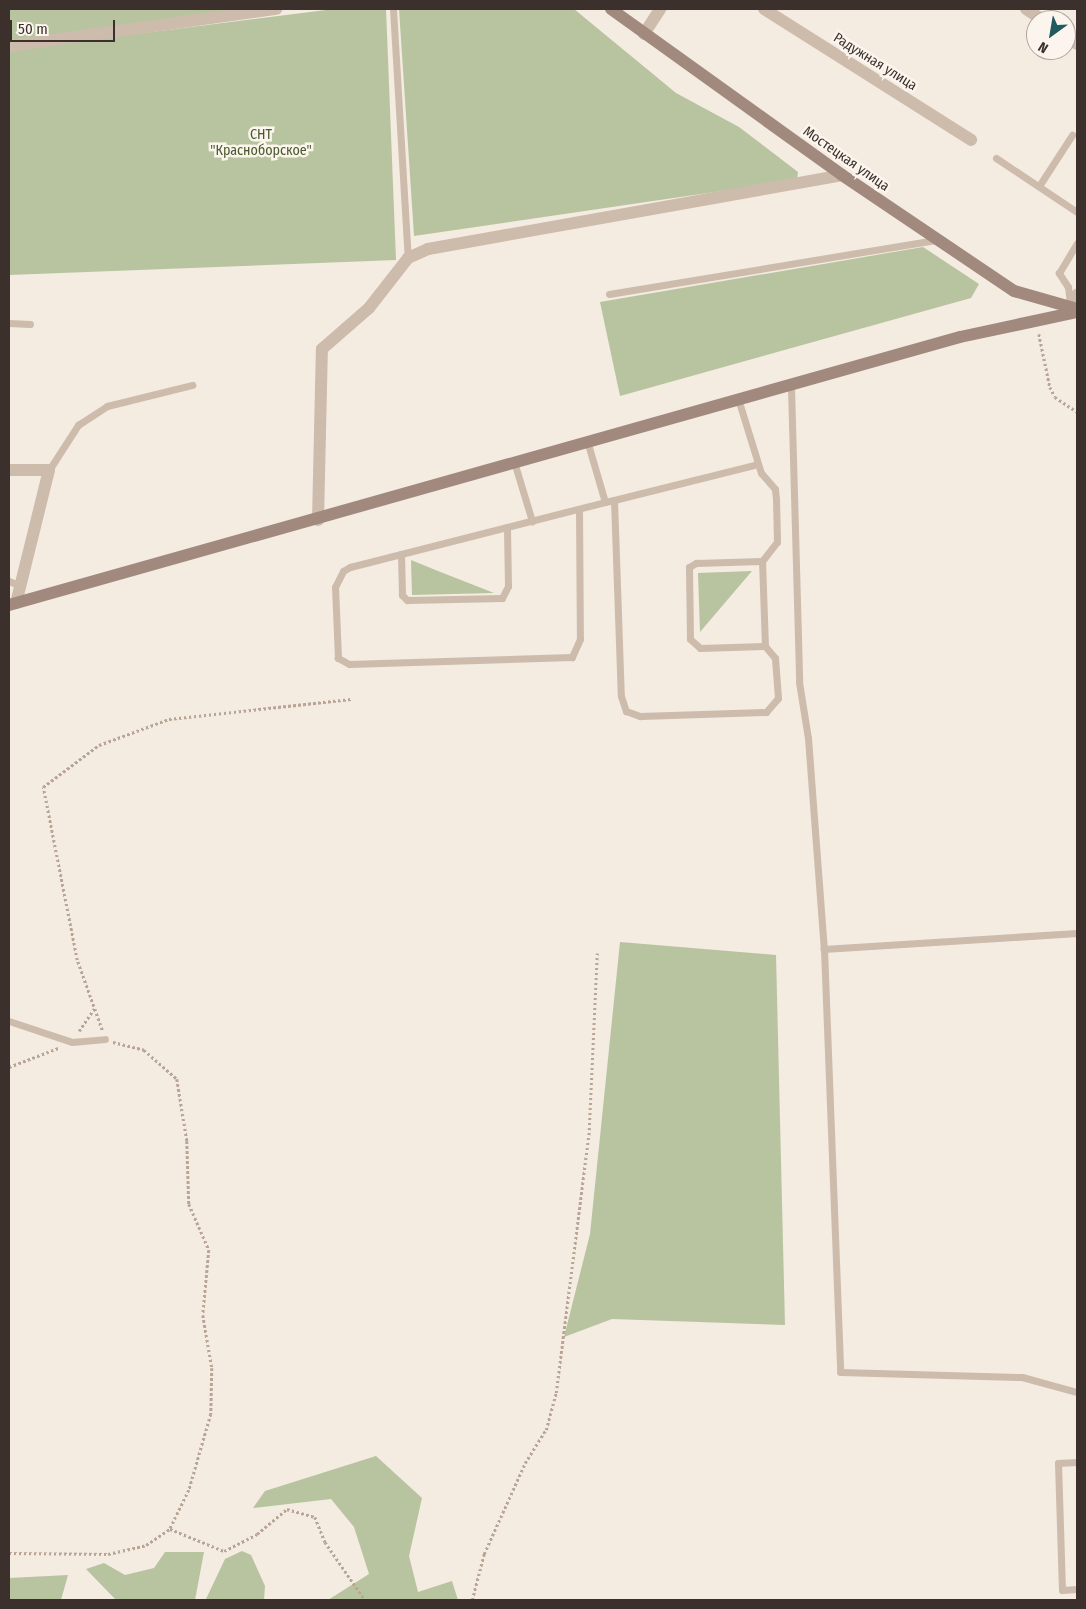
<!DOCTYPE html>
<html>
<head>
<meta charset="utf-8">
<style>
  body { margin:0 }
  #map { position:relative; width:1086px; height:1609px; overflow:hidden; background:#f4ebe1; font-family:"Fira Sans Condensed",sans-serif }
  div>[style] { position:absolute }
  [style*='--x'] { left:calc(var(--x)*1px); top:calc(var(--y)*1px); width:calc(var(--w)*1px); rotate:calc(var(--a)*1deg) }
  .green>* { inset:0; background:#b8c4a0 }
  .path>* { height:2.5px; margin-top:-1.25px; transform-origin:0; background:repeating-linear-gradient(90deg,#b9a596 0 2.5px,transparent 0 5px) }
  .lane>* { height:7px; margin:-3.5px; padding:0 3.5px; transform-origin:3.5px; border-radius:3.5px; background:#cdbbac }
  .street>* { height:12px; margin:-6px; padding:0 6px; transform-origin:6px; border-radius:6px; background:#cdbbac }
  .secondary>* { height:12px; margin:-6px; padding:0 6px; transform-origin:6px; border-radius:6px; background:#a18a7d }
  span { translate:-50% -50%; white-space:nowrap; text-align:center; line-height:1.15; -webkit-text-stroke:5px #fbf5ee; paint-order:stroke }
  .street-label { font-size:14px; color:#3b302b }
  .park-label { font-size:14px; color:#4a5a2e }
  .frame { position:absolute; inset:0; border:10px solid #3b302b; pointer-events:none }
  .north { position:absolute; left:1026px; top:10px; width:50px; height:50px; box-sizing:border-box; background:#fbf5ee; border:1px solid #aea6a0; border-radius:50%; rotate:212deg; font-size:14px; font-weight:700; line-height:20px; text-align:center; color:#3b302b }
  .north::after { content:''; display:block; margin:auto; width:18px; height:22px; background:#1f5a5e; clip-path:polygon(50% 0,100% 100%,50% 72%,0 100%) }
  .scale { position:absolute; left:10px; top:20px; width:105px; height:22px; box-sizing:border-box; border:2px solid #3b302b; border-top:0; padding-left:6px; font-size:15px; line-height:18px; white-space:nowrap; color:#3b302b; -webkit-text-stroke:4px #fbf5ee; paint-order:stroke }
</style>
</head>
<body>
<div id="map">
  <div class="green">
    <i style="clip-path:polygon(9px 9px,251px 9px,9px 40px)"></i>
    <i style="clip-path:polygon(334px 9px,386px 9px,396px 260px,9px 275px,9px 50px)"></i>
    <i style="clip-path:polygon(399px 9px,574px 9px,676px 93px,739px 127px,798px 172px,797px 180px,414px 236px)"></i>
    <i style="clip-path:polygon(923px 247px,979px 284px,971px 298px,620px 396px,600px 302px)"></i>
    <i style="clip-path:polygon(411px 560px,438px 571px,494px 593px,412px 595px)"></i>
    <i style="clip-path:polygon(752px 571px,700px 632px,698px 573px)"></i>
    <i style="clip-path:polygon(620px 942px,776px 955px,785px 1325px,612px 1319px,564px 1337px,590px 1234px)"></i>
    <i style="clip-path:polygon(376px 1456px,422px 1498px,409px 1556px,418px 1592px,452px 1581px,458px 1600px,328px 1600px,369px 1574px,354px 1527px,331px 1499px,253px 1508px,265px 1491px)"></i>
    <i style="clip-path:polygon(242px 1551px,251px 1555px,265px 1586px,264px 1600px,195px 1600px,206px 1599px,225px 1559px)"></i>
    <i style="clip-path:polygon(165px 1552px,204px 1552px,195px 1600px,116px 1600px,86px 1569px,104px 1563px,125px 1575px,154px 1568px)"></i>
    <i style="clip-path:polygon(68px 1575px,61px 1600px,9px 1600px,9px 1578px)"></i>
  </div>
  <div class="path">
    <i style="--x:1039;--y:334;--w:54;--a:78.3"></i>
    <i style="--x:1050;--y:387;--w:11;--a:63"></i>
    <i style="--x:1055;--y:397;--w:27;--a:34"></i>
    <i style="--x:102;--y:1030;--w:74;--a:-109.7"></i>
    <i style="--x:77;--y:960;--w:176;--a:-101.1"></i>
    <i style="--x:43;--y:787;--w:70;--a:-36.9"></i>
    <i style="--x:99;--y:745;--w:75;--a:-20.4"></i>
    <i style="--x:169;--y:719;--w:183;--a:-6.3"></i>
    <i style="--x:79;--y:1031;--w:27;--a:-56"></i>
    <i style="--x:113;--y:1042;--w:32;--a:14"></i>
    <i style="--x:144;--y:1050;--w:44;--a:41.3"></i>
    <i style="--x:177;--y:1079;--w:63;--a:80.8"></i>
    <i style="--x:187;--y:1141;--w:63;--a:88.2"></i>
    <i style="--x:189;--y:1204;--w:50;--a:66.5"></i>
    <i style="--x:209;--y:1250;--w:65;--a:95.3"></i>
    <i style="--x:203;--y:1315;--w:54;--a:80.4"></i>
    <i style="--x:212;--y:1368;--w:46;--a:91.2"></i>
    <i style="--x:211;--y:1414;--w:79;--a:106.1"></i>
    <i style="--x:189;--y:1490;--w:43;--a:116"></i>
    <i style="--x:9;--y:1067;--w:53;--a:-21.2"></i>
    <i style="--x:9;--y:1553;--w:99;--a:0.6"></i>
    <i style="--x:108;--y:1554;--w:39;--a:-13"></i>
    <i style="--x:146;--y:1545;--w:29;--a:-34"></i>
    <i style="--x:170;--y:1529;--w:58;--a:22.2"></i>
    <i style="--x:224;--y:1551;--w:37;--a:-27"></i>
    <i style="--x:257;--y:1534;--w:39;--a:-40"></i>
    <i style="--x:287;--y:1509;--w:29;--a:16"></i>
    <i style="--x:315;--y:1517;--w:27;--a:68"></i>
    <i style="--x:325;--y:1542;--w:70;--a:55.4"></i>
    <i style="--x:472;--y:1600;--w:48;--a:-75.4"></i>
    <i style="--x:484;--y:1554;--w:100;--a:-65.7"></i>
    <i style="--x:525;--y:1463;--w:39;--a:-58"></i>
    <i style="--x:546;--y:1430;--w:38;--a:-75"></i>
    <i style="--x:556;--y:1393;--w:265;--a:-82.8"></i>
    <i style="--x:589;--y:1130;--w:177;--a:-87.4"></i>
  </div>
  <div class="lane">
    <i style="--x:393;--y:9;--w:249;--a:86.6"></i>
    <i style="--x:996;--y:158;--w:97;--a:33.7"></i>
    <i style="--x:1039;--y:186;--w:61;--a:-57.1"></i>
    <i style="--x:609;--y:294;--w:331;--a:-9.4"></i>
    <i style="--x:1070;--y:303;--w:16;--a:-97"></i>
    <i style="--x:1068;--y:287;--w:17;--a:-123"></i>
    <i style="--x:1059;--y:273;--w:35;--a:-59"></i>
    <i style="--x:9;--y:323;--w:21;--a:3"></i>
    <i style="--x:791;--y:387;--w:295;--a:88.4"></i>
    <i style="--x:799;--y:682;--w:57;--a:80.9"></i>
    <i style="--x:808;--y:738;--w:212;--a:85.7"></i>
    <i style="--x:588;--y:444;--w:60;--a:73.7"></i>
    <i style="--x:605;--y:502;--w:9;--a:-13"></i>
    <i style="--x:614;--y:500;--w:196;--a:88"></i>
    <i style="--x:621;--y:696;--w:16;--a:72"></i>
    <i style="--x:626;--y:711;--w:15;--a:20"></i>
    <i style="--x:640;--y:716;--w:126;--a:-1.8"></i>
    <i style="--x:766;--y:712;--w:18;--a:-49"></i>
    <i style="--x:778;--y:698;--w:40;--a:-94.3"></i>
    <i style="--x:775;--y:658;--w:16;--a:-130"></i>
    <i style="--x:765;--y:646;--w:85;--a:-92"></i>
    <i style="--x:762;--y:561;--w:24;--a:-52"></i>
    <i style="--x:777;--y:542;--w:43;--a:-91.3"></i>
    <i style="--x:776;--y:499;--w:10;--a:-96"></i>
    <i style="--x:775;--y:489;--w:21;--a:-131"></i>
    <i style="--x:761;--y:473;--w:74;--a:-107.2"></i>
    <i style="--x:515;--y:465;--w:59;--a:73.1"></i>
    <i style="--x:49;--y:470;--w:54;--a:-57.2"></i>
    <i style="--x:78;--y:425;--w:35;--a:-33"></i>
    <i style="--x:107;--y:406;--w:88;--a:-13.9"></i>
    <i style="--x:614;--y:500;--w:148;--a:-14"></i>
    <i style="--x:579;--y:509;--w:130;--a:89.6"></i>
    <i style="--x:580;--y:639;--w:20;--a:114"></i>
    <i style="--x:572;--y:657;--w:223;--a:178.2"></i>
    <i style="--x:349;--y:664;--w:13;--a:-151"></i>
    <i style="--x:338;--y:658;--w:71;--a:-92.4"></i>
    <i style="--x:335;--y:587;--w:18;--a:-63"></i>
    <i style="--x:343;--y:571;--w:8;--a:-30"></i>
    <i style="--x:350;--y:567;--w:263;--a:-14.3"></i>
    <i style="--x:401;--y:554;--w:41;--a:88.6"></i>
    <i style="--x:402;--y:595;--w:7;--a:45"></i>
    <i style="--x:407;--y:600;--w:95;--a:-1.2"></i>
    <i style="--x:502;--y:598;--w:13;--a:-63"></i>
    <i style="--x:508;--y:586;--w:59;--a:-91"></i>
    <i style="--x:762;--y:561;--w:66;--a:178.3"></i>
    <i style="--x:696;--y:563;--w:8;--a:150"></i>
    <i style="--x:689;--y:567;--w:72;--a:89.2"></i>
    <i style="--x:690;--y:639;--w:13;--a:42"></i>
    <i style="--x:700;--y:648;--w:65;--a:-1.8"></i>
    <i style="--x:9;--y:581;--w:12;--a:24"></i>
    <i style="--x:1077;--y:933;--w:254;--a:176.4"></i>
    <i style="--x:824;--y:949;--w:423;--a:87.8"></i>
    <i style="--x:840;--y:1372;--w:182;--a:1.6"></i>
    <i style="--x:1022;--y:1377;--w:57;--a:15.3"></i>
    <i style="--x:9;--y:1021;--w:66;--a:18.4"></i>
    <i style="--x:72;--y:1042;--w:33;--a:-5"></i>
    <i style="--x:1077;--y:1462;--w:19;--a:177"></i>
    <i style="--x:1058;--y:1463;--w:127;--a:88.2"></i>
    <i style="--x:1062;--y:1590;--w:15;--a:-4"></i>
  </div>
  <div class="street">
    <i style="--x:764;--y:9;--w:245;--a:32.3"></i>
    <i style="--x:1026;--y:9;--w:20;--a:33"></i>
    <i style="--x:644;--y:34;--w:30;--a:-57"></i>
    <i style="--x:1066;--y:36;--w:14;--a:36"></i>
    <i style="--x:9;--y:46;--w:270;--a:-7.9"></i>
    <i style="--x:1071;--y:306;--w:13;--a:-61"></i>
    <i style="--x:9;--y:470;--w:40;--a:0"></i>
    <i style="--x:49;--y:470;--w:137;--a:103.9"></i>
    <i style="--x:318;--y:520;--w:171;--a:-88.7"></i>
    <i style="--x:322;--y:349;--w:62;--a:-41.1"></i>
    <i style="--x:369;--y:308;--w:63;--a:-52"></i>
    <i style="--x:408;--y:258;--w:22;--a:-24"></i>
    <i style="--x:428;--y:249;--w:421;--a:-10.1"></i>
  </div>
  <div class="secondary">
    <i style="--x:611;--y:9;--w:284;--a:35.7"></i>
    <i style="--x:842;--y:175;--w:207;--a:34"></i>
    <i style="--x:1014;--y:291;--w:66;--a:15.9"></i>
    <i style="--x:9;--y:605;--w:988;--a:-15.74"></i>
    <i style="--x:960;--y:337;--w:120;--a:-12.1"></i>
  </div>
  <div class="street-label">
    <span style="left:875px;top:62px;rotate:32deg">Радужная улица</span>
    <span style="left:846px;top:159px;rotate:35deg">Мостецкая улица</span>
  </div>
  <div class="park-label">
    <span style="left:261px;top:143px">СНТ<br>"Красноборское"</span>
  </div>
  <div class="frame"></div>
  <div class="north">N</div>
  <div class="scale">50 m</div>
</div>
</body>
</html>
